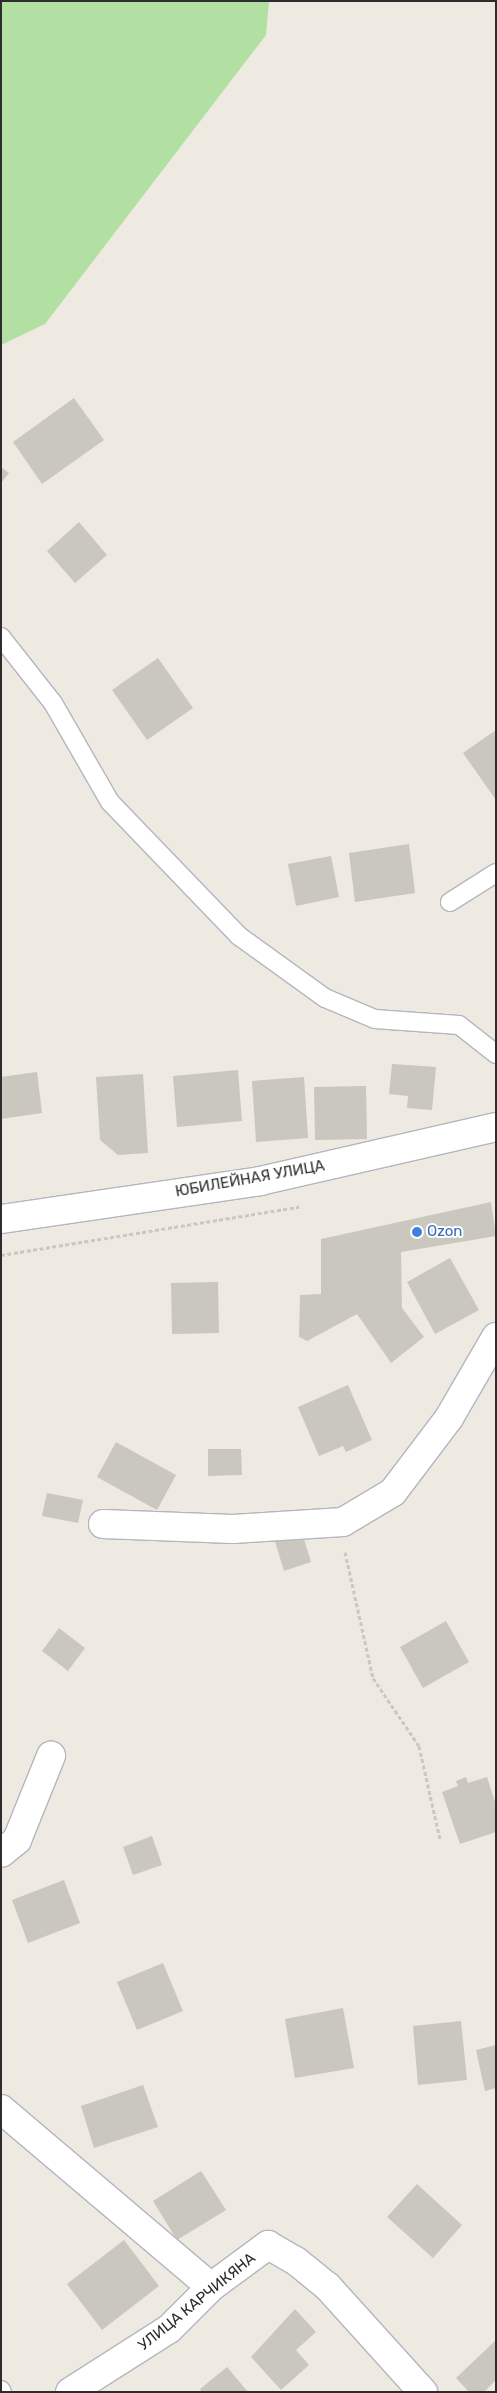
<!DOCTYPE html>
<html>
<head>
<meta charset="utf-8">
<style>
  body { margin:0 }
  #map { position:relative; width:497px; height:2393px; overflow:hidden; background:#eee9e1; font-family:Rubik,sans-serif }
  div>[style] { position:absolute }
  [style*='--x'] { left:calc(var(--x)*1px); top:calc(var(--y)*1px); width:calc(var(--w)*1px); rotate:calc(var(--a)*1deg) }
  .green>* { inset:0; background:#b2e0a2 }
  .building>* { inset:0; background:#cac7bf }
  .path>* { height:3px; margin-top:-1.5px; transform-origin:0; background:repeating-linear-gradient(90deg,#c8c8c8 0 4px,transparent 0 6.5px) }
  .roads { filter:drop-shadow(1px 0 #b4b6bf) drop-shadow(-1px 0 #b4b6bf) drop-shadow(0 1px #b4b6bf) drop-shadow(0 -1px #b4b6bf) }
  .service>* { height:18px; margin:-9px; padding:0 9px; transform-origin:9px; border-radius:9px; background:#fff }
  .minor>* { height:28px; margin:-14px; padding:0 14px; transform-origin:14px; border-radius:14px; background:#fff }
  .tertiary>* { height:28px; margin:-14px; padding:0 14px; transform-origin:14px; border-radius:14px; background:#fff }
  .dots>* { width:14px; height:14px; translate:-50% -50%; box-sizing:border-box; border:2px solid #fff; border-radius:50% }
  span { translate:-50% -50%; white-space:nowrap; text-align:center; line-height:1.15; -webkit-text-stroke:4px #fff; paint-order:stroke }
  .street-label { font-size:15px; color:#2d2d2d }
  .shop-label { font-size:15px; color:#366cbe }
  .left { translate:0 -50%; text-align:left }
  .frame { position:absolute; inset:0; border:2px solid #2d2d2d; pointer-events:none }
</style>
</head>
<body>
<div id="map">
  <div class="green">
    <i style="clip-path:polygon(1px 1px,269px 1px,266px 35px,45px 324px,1px 345px)"></i>
  </div>
  <div class="building">
    <i style="clip-path:polygon(74px 398px,104px 440px,42px 484px,13px 442px)"></i>
    <i style="clip-path:polygon(1px 467px,9px 473px,1px 483px)"></i>
    <i style="clip-path:polygon(79px 522px,107px 555px,75px 583px,47px 551px)"></i>
    <i style="clip-path:polygon(158px 658px,193px 708px,147px 740px,112px 690px)"></i>
    <i style="clip-path:polygon(496px 730px,496px 800px,463px 753px)"></i>
    <i style="clip-path:polygon(409px 844px,415px 893px,355px 902px,349px 853px)"></i>
    <i style="clip-path:polygon(331px 856px,339px 897px,296px 906px,288px 864px)"></i>
    <i style="clip-path:polygon(392px 1064px,436px 1067px,432px 1110px,407px 1108px,408px 1096px,389px 1094px)"></i>
    <i style="clip-path:polygon(238px 1070px,242px 1121px,177px 1127px,173px 1076px)"></i>
    <i style="clip-path:polygon(37px 1072px,42px 1113px,1px 1119px,1px 1077px)"></i>
    <i style="clip-path:polygon(143px 1074px,148px 1153px,118px 1155px,100px 1140px,96px 1077px)"></i>
    <i style="clip-path:polygon(304px 1077px,308px 1138px,256px 1142px,252px 1081px)"></i>
    <i style="clip-path:polygon(366px 1086px,367px 1139px,315px 1140px,314px 1087px)"></i>
    <i style="clip-path:polygon(491px 1202px,496px 1236px,401px 1252px,402px 1308px,424px 1337px,391px 1363px,357px 1314px,307px 1341px,299px 1337px,300px 1295px,321px 1294px,321px 1239px)"></i>
    <i style="clip-path:polygon(450px 1258px,479px 1310px,435px 1334px,407px 1282px)"></i>
    <i style="clip-path:polygon(218px 1282px,219px 1333px,172px 1334px,171px 1283px)"></i>
    <i style="clip-path:polygon(348px 1385px,372px 1440px,346px 1452px,343px 1446px,319px 1456px,298px 1407px)"></i>
    <i style="clip-path:polygon(116px 1442px,176px 1475px,157px 1510px,97px 1477px)"></i>
    <i style="clip-path:polygon(208px 1449px,241px 1449px,242px 1475px,208px 1476px)"></i>
    <i style="clip-path:polygon(47px 1493px,83px 1500px,78px 1523px,42px 1516px)"></i>
    <i style="clip-path:polygon(300px 1526px,311px 1562px,284px 1571px,273px 1535px)"></i>
    <i style="clip-path:polygon(446px 1621px,469px 1662px,423px 1688px,400px 1647px)"></i>
    <i style="clip-path:polygon(59px 1628px,85px 1648px,68px 1671px,42px 1651px)"></i>
    <i style="clip-path:polygon(466px 1777px,468px 1783px,487px 1777px,496px 1805px,496px 1832px,460px 1844px,442px 1792px,458px 1786px,456px 1781px)"></i>
    <i style="clip-path:polygon(152px 1836px,162px 1865px,133px 1875px,123px 1847px)"></i>
    <i style="clip-path:polygon(64px 1880px,80px 1923px,28px 1943px,12px 1900px)"></i>
    <i style="clip-path:polygon(163px 1963px,183px 2011px,137px 2030px,117px 1982px)"></i>
    <i style="clip-path:polygon(343px 2008px,354px 2068px,295px 2078px,285px 2019px)"></i>
    <i style="clip-path:polygon(461px 2021px,467px 2080px,418px 2085px,413px 2026px)"></i>
    <i style="clip-path:polygon(496px 2045px,496px 2088px,485px 2091px,476px 2050px)"></i>
    <i style="clip-path:polygon(143px 2085px,158px 2127px,94px 2148px,81px 2106px)"></i>
    <i style="clip-path:polygon(201px 2171px,226px 2210px,177px 2240px,153px 2201px)"></i>
    <i style="clip-path:polygon(417px 2184px,462px 2225px,433px 2258px,387px 2217px)"></i>
    <i style="clip-path:polygon(124px 2240px,159px 2286px,102px 2330px,67px 2284px)"></i>
    <i style="clip-path:polygon(295px 2309px,316px 2332px,296px 2350px,309px 2365px,281px 2390px,251px 2357px)"></i>
    <i style="clip-path:polygon(496px 2340px,496px 2380px,484px 2392px,469px 2392px,456px 2378px)"></i>
    <i style="clip-path:polygon(227px 2367px,248px 2392px,202px 2392px,200px 2389px)"></i>
  </div>
  <div class="path">
    <i style="--x:1;--y:1255;--w:302;--a:-9.2"></i>
    <i style="--x:345;--y:1552;--w:129;--a:77.5"></i>
    <i style="--x:373;--y:1678;--w:82;--a:55.9"></i>
    <i style="--x:419;--y:1746;--w:95;--a:77.3"></i>
  </div>
  <div class="roads">
    <div class="service">
      <i style="--x:1;--y:637;--w:84;--a:51.8"></i>
      <i style="--x:53;--y:703;--w:114;--a:60.1"></i>
      <i style="--x:110;--y:802;--w:186;--a:46.1"></i>
      <i style="--x:239;--y:936;--w:106;--a:35.8"></i>
      <i style="--x:325;--y:998;--w:54;--a:22.8"></i>
      <i style="--x:375;--y:1019;--w:84;--a:4.1"></i>
      <i style="--x:459;--y:1025;--w:47;--a:38.1"></i>
      <i style="--x:450;--y:902;--w:54;--a:-32.2"></i>
      <i style="--x:1;--y:2390;--w:2;--a:63"></i>
    </div>
    <div class="minor">
      <i style="--x:103;--y:1524;--w:130;--a:2.2"></i>
      <i style="--x:233;--y:1529;--w:110;--a:-3.6"></i>
      <i style="--x:343;--y:1522;--w:58;--a:-31"></i>
      <i style="--x:393;--y:1492;--w:93;--a:-52.9"></i>
      <i style="--x:449;--y:1418;--w:94;--a:-59.9"></i>
      <i style="--x:1;--y:1853;--w:21;--a:-39"></i>
      <i style="--x:17;--y:1840;--w:91;--a:-68"></i>
      <i style="--x:1;--y:2109;--w:275;--a:40.3"></i>
      <i style="--x:70;--y:2392;--w:117;--a:-32.5"></i>
      <i style="--x:169;--y:2329;--w:59;--a:-45"></i>
      <i style="--x:211;--y:2287;--w:71;--a:-36.4"></i>
      <i style="--x:268;--y:2245;--w:32;--a:30"></i>
      <i style="--x:296;--y:2261;--w:41;--a:39.1"></i>
      <i style="--x:328;--y:2287;--w:142;--a:47.9"></i>
    </div>
    <div class="tertiary">
      <i style="--x:1;--y:1219;--w:262;--a:-8.3"></i>
      <i style="--x:260;--y:1181;--w:242;--a:-12.9"></i>
    </div>
  </div>
  <div class="dots">
    <i style="left:417px;top:1232px;background:#3f7fe0"></i>
  </div>
  <div class="street-label">
    <span style="left:250px;top:1179px;rotate:-10deg">ЮБИЛЕЙНАЯ УЛИЦА</span>
    <span style="left:197px;top:2302px;rotate:-39deg">УЛИЦА КАРЧИКЯНА</span>
  </div>
  <div class="shop-label">
    <span class="left" style="left:427px;top:1232px">Ozon</span>
  </div>
  <div class="frame"></div>
</div>
</body>
</html>
